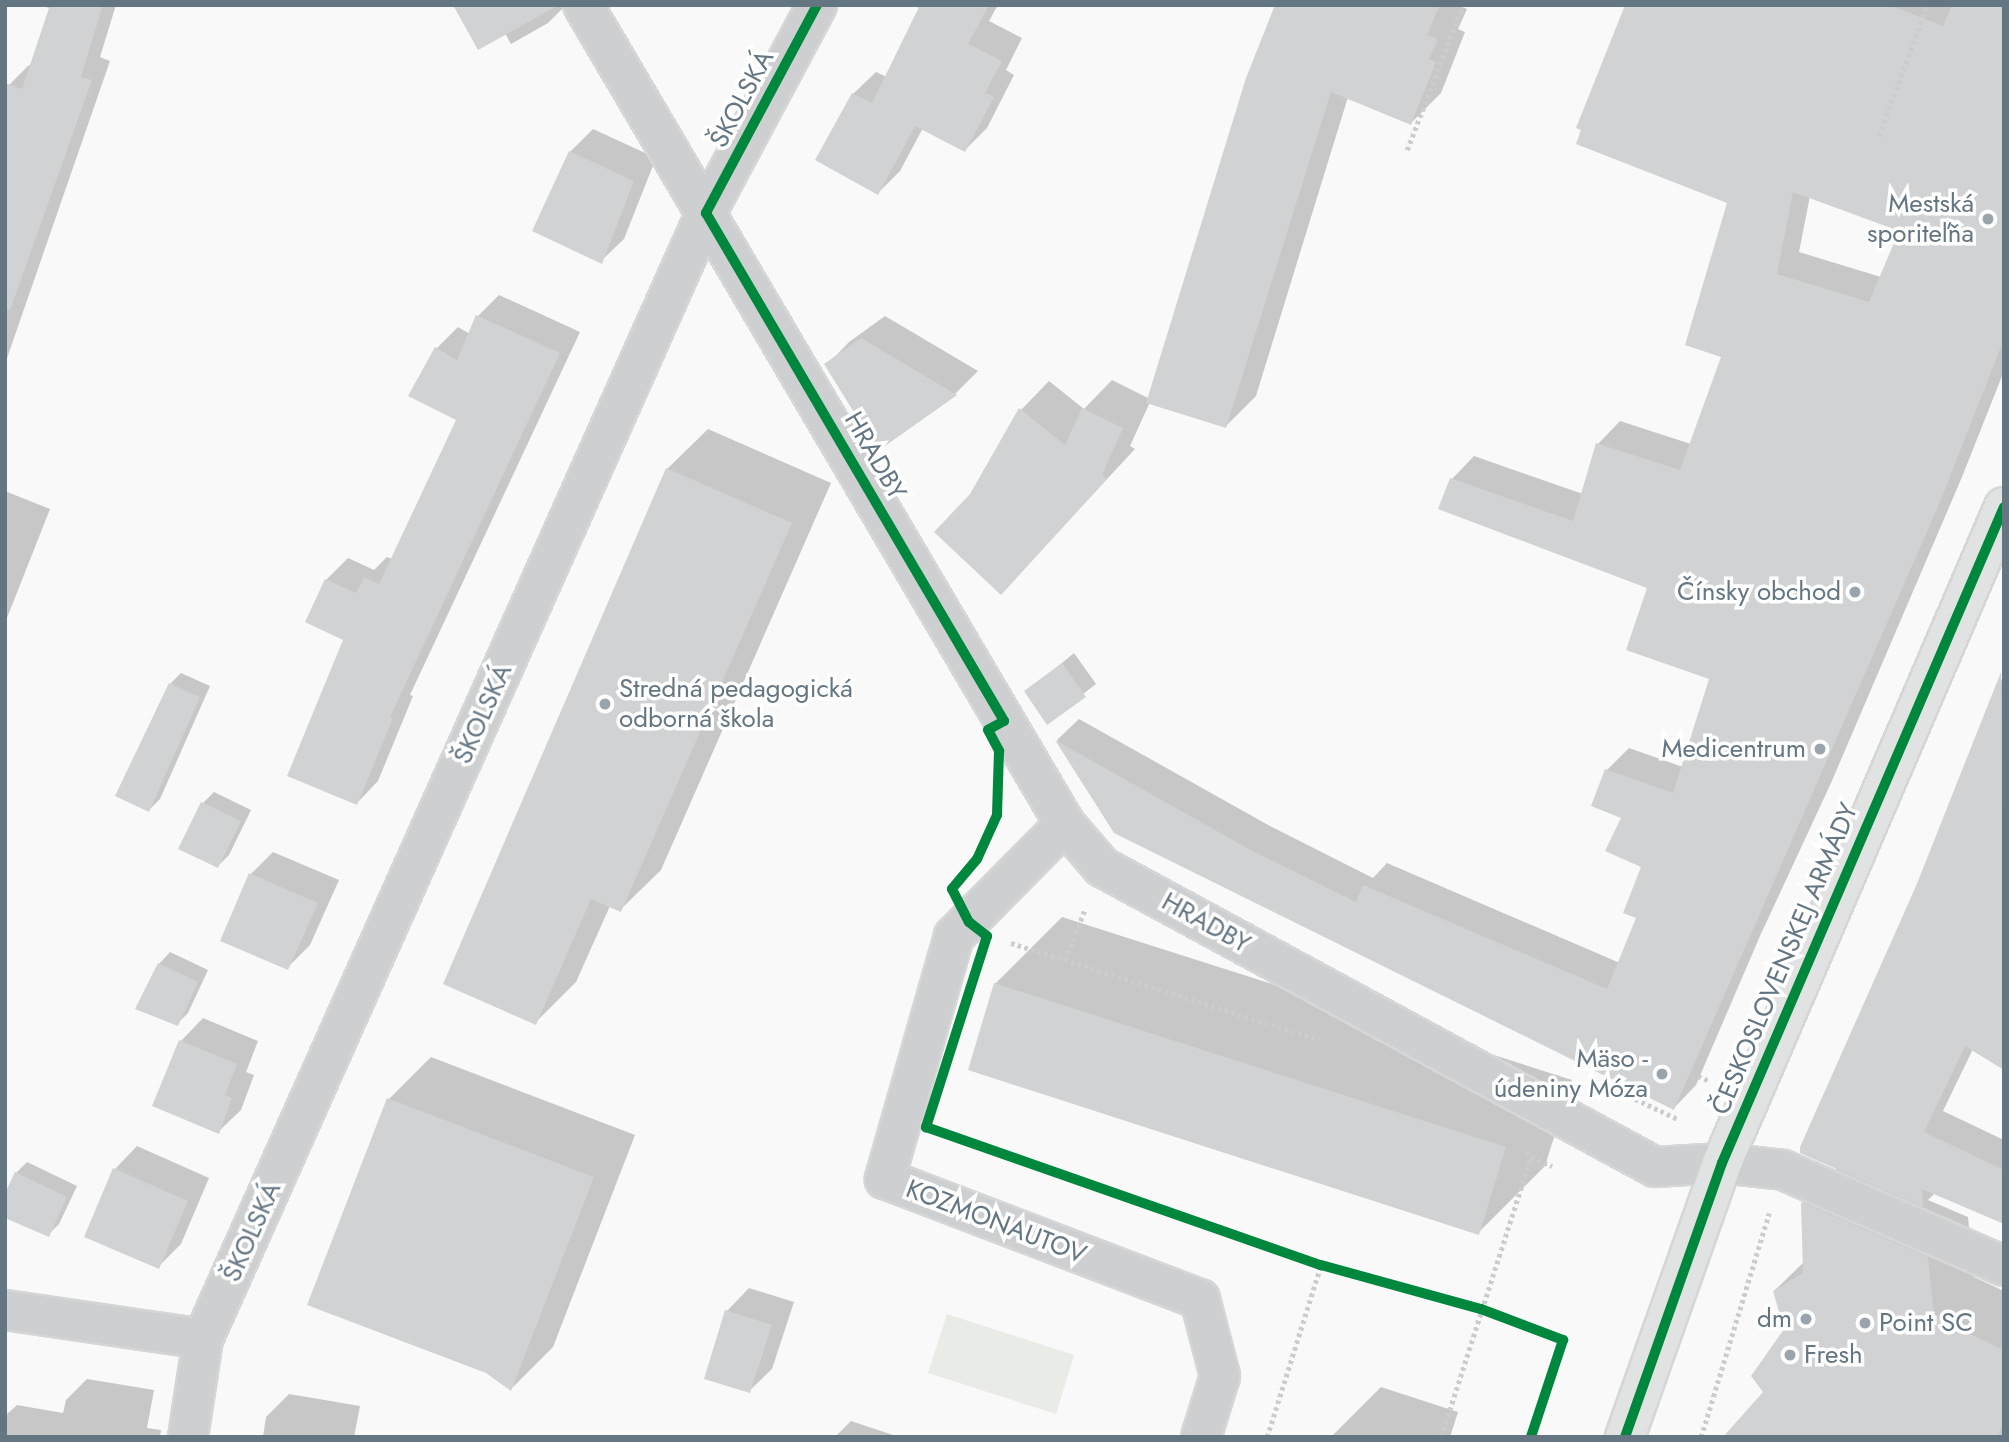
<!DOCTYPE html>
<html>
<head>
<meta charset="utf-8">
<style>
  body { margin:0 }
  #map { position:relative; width:2009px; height:1442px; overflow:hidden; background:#f9f9f9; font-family:Jost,sans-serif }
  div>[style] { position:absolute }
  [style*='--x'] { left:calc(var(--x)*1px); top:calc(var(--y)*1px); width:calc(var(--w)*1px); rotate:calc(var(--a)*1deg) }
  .green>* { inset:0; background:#e8ebe6 }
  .shadow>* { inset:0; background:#0003 }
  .building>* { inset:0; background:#d0d2d3 }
  .path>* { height:4.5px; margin-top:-2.25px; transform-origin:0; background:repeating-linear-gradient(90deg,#cbcccd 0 3.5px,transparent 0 7px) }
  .roads { filter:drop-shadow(2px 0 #d5d6d7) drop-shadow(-2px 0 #d5d6d7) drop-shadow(0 2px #d5d6d7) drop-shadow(0 -2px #d5d6d7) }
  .street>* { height:38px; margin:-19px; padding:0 19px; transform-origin:19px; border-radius:19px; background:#cecfd0 }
  .primary>* { height:38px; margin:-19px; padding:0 19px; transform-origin:19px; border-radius:19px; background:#e1e2e2 }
  .cycleway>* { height:10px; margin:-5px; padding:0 5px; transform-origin:5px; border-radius:5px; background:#00873e }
  .dots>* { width:19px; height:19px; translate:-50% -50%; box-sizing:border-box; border:4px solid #fff; border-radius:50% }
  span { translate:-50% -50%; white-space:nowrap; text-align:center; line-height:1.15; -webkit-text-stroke:7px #fff; paint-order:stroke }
  .street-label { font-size:26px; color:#657683 }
  .poi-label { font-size:26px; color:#657683 }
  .right { translate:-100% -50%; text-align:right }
  .left { translate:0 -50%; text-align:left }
  .frame { position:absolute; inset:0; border:7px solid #657683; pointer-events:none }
</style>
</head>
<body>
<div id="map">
  <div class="green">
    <i style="clip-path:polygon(947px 1314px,1074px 1355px,1056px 1414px,928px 1373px)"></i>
  </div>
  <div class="shadow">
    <i style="clip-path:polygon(43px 5px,116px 5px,100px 57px,110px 61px,5px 364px,5px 95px,9px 85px,29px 65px,31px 66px,50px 9px)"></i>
    <i style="clip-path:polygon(455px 5px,566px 5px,548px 23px,511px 44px,505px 33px)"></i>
    <i style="clip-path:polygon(914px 5px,998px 5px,989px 21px,1022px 38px,1006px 70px,1014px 75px,987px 128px,965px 150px,923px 128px,900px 171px,878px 193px,817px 159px,853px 94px,876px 72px,887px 77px,921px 9px)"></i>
    <i style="clip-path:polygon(1277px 5px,1457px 5px,1467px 9px,1458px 29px,1465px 32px,1441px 93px,1411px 123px,1348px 97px,1256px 396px,1226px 426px,1150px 402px,1130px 446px,1135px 449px,1001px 593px,971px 495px,1021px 410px,1049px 381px,1084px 409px,1112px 380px,1150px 399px)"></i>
    <i style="clip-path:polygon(evenodd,1625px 5px,2004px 5px,2004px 371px,1962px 477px,1831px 783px,1760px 936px,1696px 1085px,1674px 1108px,1116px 832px,1057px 740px,1079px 719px,1270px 826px,1373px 878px,1387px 863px,1620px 963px,1639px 917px,1643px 866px,1607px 770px,1629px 748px,1683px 767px,1711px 678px,1649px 587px,1452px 479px,1474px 456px,1583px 494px,1598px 444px,1620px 421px,1691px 444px,1723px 356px,1729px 202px,1625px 5px,1810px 196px,1901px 229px,1881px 277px,1799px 252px,1810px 196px)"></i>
    <i style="clip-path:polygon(593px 129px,656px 158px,624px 239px,601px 261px,570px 152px)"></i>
    <i style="clip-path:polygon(499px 295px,580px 332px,410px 695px,413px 696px,378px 781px,357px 803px,345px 639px,308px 621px,326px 580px,348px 558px,374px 570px,387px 557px,392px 559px,458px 419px,437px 348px,458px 327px,470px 334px,478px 316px)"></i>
    <i style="clip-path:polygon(885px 316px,978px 371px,956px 393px,878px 449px,827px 365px,849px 342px)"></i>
    <i style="clip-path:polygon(708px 429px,831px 483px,661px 870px,620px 910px,610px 906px,576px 982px,535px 1023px,667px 469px)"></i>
    <i style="clip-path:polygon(5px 491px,50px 509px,5px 623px)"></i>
    <i style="clip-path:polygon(1074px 653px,1096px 684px,1047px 722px,1027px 692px)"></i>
    <i style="clip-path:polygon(181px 673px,210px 686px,160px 799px,149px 810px,170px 684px)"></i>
    <i style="clip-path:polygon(2004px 674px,2004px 1068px,1973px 1049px,1943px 1111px,2004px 1140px,2004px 1223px,1935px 1193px,1928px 1200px,1968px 1217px,1974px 1277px,2004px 1291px,2004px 1437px,1727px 1437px,1766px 1392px,1786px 1330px,1774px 1291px,1805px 1261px,1803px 1202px,1837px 1168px,1918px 887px)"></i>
    <i style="clip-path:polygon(214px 792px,251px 810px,229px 855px,218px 866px,203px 803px)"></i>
    <i style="clip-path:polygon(273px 852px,339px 880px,310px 945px,287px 968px,251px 874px)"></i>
    <i style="clip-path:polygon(1062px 917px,1572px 1080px,1545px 1166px,1478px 1233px,995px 984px)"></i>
    <i style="clip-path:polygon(170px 952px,208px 970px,188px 1013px,177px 1024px,159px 964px)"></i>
    <i style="clip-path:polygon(203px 1018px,258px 1041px,246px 1072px,254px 1075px,241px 1110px,218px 1132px,181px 1041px)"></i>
    <i style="clip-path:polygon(431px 1057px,635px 1135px,553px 1347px,511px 1389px,389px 1099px)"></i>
    <i style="clip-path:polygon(137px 1146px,209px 1178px,181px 1244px,158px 1267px,115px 1169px)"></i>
    <i style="clip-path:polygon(27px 1162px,77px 1186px,59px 1224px,48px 1235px,16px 1173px)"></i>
    <i style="clip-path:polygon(749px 1288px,794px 1302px,772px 1369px,749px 1391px,727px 1311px)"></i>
    <i style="clip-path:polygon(87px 1379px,154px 1390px,147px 1428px,161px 1430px,160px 1437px,5px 1437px,5px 1416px,17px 1405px,63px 1413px,66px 1400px)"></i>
    <i style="clip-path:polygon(1381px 1387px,1458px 1412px,1450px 1437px,1331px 1437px)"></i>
    <i style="clip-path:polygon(289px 1394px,360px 1406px,354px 1437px,263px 1437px,266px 1417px)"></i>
    <i style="clip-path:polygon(851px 1421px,899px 1437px,835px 1437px)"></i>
  </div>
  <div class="building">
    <i style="clip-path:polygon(50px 5px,103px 5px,81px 77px,92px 80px,10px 310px,5px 309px,5px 83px,22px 89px)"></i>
    <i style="clip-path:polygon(453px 5px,559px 5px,478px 50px)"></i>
    <i style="clip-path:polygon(920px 5px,989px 5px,968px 44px,1002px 61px,985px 93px,994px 97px,965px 152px,915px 126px,878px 195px,815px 160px,852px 93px,872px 103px)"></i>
    <i style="clip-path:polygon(1275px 5px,1440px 5px,1427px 35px,1438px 39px,1429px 59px,1436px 62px,1411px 125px,1331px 92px,1226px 428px,1146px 403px,1246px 78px)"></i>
    <i style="clip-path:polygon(evenodd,1625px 5px,1889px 5px,1943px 26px,1952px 5px,2004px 5px,2004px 339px,1940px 502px,1674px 1110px,1114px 833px,1055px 740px,1247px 848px,1356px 902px,1363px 885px,1607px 989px,1636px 918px,1623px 913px,1641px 867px,1605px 851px,1621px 818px,1591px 806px,1605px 769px,1673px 793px,1709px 679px,1626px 650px,1647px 588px,1438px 509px,1450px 478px,1573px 521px,1596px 443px,1680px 470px,1721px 357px,1685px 345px,1727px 203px,1576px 144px,1581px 130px,1576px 128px,1625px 5px,1793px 192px,1899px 231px,1869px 302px,1777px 274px,1793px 192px)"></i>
    <i style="clip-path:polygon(569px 151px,634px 181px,602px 264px,532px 231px)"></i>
    <i style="clip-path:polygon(476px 315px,560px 353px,390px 717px,393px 718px,357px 805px,287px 776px,343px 640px,305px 622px,325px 579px,356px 593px,364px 577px,379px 584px,456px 420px,408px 396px,435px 347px,457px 360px)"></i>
    <i style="clip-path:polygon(861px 338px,957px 395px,878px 451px,824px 364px)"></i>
    <i style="clip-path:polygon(1019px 408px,1065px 445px,1082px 408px,1123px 428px,1102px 475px,1107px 479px,1001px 595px,934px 532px,970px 494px)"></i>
    <i style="clip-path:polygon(666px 468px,792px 523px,621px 912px,591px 899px,536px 1025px,443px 984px)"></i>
    <i style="clip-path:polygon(1062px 663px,1086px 697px,1047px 725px,1024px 691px)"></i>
    <i style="clip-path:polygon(2001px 672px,2004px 1070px,1965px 1046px,1924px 1132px,2004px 1170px,2004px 1224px,1922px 1189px,1923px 1207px,1800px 1153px,1800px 1147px,1916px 886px)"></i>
    <i style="clip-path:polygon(169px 683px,200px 697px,149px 812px,115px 796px)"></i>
    <i style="clip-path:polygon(201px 802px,241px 821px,218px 868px,178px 849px)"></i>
    <i style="clip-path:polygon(249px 873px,318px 903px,288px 970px,220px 941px)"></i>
    <i style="clip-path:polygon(158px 963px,198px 982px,178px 1026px,135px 1009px)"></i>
    <i style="clip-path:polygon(994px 983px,1506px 1147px,1479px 1235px,968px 1070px)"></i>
    <i style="clip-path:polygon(179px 1040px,237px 1064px,225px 1095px,232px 1098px,219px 1134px,152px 1106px)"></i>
    <i style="clip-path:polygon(387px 1098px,594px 1177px,511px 1391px,486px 1373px,307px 1305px)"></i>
    <i style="clip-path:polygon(113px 1168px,188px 1201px,159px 1269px,84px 1237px)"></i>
    <i style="clip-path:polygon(15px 1172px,67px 1197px,49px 1237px,5px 1218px,5px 1193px)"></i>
    <i style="clip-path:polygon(1801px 1202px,1928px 1257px,1934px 1317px,2004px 1350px,2004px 1419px,1998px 1437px,1723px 1437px,1763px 1392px,1751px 1376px,1784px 1329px,1773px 1291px,1803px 1273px)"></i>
    <i style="clip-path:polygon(725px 1310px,772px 1325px,750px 1393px,704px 1379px)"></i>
  </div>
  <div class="path">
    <i style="--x:1879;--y:136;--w:140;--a:-69.9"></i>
    <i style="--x:1407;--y:150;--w:155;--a:-68.9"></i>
    <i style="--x:1011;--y:943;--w:324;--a:17.4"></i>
    <i style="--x:1065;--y:960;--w:55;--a:-68.6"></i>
    <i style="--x:1698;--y:1076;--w:13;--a:23"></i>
    <i style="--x:1610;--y:1087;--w:75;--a:25.2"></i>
    <i style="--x:1527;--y:1151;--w:7;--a:56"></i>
    <i style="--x:1531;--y:1157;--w:23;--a:23"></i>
    <i style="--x:1267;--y:1437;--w:180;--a:-72.6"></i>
    <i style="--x:1441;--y:1437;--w:294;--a:-72.2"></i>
    <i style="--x:1701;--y:1437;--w:234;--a:-73.1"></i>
  </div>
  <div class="roads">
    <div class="street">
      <i style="--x:583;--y:5;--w:950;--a:59.52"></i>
      <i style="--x:1065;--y:824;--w:57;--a:49.3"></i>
      <i style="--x:1102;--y:867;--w:629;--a:28.48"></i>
      <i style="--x:1655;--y:1167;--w:67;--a:-3.4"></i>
      <i style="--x:1722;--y:1163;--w:61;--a:6.5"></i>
      <i style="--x:1783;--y:1170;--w:241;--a:23.5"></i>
      <i style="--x:1065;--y:824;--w:158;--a:134.7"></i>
      <i style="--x:954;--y:936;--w:253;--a:105.9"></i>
      <i style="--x:885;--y:1179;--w:337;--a:20.9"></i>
      <i style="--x:1200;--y:1299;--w:80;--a:75.4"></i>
      <i style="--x:1220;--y:1376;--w:64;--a:107.3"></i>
      <i style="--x:5;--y:1310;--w:200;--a:8.3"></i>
      <i style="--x:188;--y:1437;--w:99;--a:-81.3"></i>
      <i style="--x:203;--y:1339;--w:1233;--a:-65.93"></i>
      <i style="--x:706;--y:213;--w:236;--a:-61.9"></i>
    </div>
    <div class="primary">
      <i style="--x:1625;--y:1437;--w:291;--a:-70.5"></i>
      <i style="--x:1722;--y:1163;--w:714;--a:-66.74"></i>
    </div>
  </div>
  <div class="cycleway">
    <i style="--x:817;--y:5;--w:236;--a:118.1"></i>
    <i style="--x:706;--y:213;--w:589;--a:59.6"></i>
    <i style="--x:1004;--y:721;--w:18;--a:151"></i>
    <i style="--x:988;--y:730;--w:24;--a:62"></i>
    <i style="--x:999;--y:751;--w:64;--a:91.8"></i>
    <i style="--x:997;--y:815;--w:48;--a:114.4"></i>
    <i style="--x:977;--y:859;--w:39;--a:130"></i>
    <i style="--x:952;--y:889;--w:37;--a:63"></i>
    <i style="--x:969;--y:922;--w:23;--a:38"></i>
    <i style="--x:987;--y:936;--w:201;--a:107.7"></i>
    <i style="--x:926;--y:1127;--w:418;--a:19.3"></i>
    <i style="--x:1321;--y:1265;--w:166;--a:15.4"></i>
    <i style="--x:1481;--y:1309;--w:88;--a:20.7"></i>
    <i style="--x:1563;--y:1340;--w:102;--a:108.3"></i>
    <i style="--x:1625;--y:1437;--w:291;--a:-70.5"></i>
    <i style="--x:1722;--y:1163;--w:714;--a:-66.74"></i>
  </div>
  <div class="dots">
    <i style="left:1988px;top:219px;background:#99a4ac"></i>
    <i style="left:1855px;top:592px;background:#99a4ac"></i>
    <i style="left:605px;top:704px;background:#99a4ac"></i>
    <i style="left:1820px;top:749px;background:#99a4ac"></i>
    <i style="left:1662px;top:1074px;background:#99a4ac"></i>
    <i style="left:1806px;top:1319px;background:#99a4ac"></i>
    <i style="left:1865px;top:1323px;background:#99a4ac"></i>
    <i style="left:1790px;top:1355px;background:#99a4ac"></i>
  </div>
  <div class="street-label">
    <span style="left:742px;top:99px;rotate:-62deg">ŠKOLSKÁ</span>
    <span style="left:875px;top:456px;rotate:60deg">HRADBY</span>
    <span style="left:483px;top:714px;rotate:-66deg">ŠKOLSKÁ</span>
    <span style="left:1206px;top:923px;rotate:29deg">HRADBY</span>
    <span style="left:1785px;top:959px;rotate:-67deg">ČESKOSLOVENSKEJ ARMÁDY</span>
    <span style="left:996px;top:1222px;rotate:21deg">KOZMONAUTOV</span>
    <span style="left:252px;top:1232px;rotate:-66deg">ŠKOLSKÁ</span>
  </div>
  <div class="poi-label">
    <span class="right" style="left:1974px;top:219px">Mestská<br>sporiteľňa</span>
    <span class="right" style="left:1841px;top:592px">Čínsky obchod</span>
    <span class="left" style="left:619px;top:704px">Stredná pedagogická<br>odborná škola</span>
    <span class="right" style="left:1806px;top:749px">Medicentrum</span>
    <span class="right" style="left:1648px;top:1074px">Mäso -<br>údeniny Móza</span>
    <span class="right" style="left:1792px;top:1319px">dm</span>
    <span class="left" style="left:1879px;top:1323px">Point SC</span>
    <span class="left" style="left:1804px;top:1355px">Fresh</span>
  </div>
  <div class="frame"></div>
</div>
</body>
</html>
